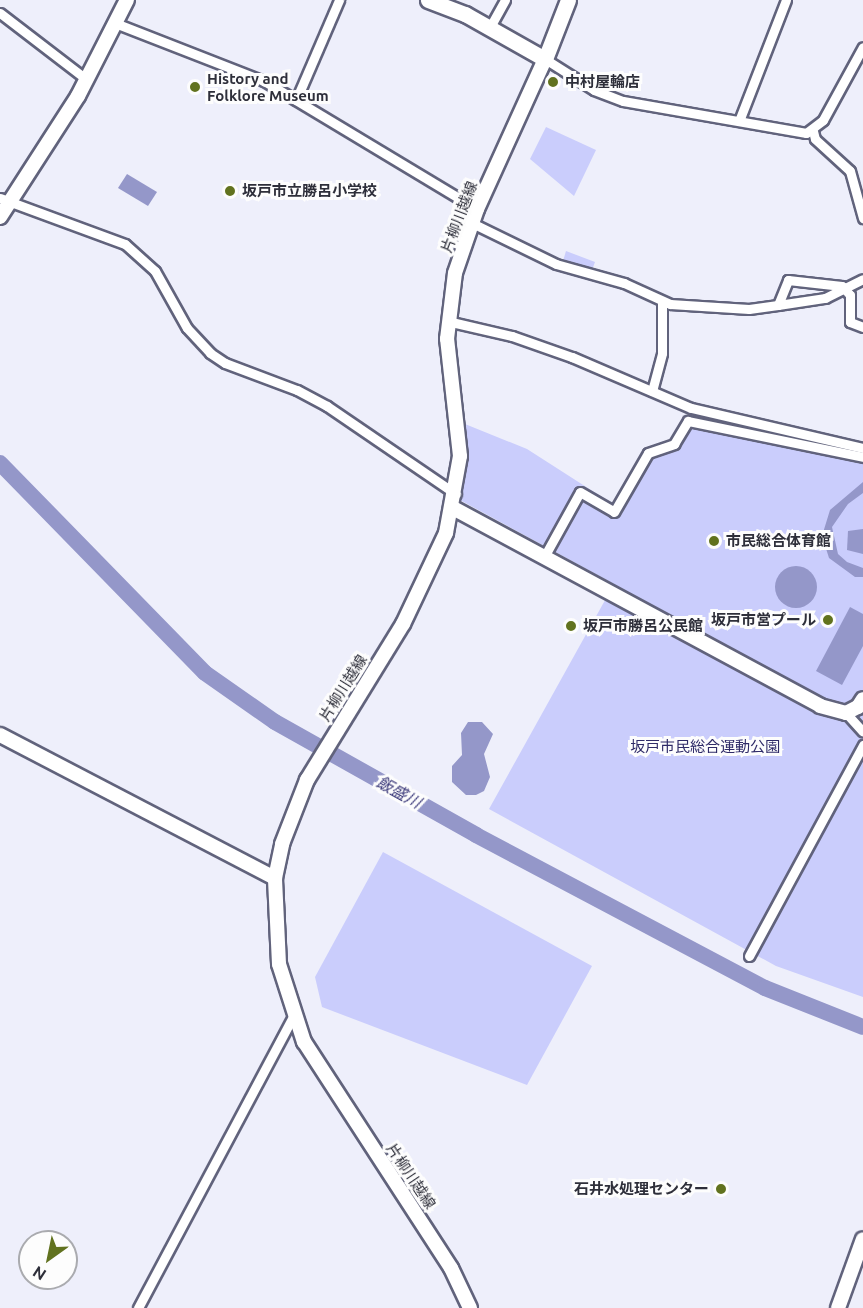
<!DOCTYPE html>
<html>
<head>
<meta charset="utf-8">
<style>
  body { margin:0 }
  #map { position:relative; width:863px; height:1308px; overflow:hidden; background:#eeeffb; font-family:Ubuntu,"Noto Sans JP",sans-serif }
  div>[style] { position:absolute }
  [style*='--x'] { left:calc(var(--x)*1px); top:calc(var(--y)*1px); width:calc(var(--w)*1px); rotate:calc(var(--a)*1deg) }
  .green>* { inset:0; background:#cacdfc }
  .water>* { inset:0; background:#9497c9 }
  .round { border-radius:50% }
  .river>* { height:16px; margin:-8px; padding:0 8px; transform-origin:8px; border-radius:8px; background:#9497c9 }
  .roads { filter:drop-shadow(2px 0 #61637c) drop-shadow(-2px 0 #61637c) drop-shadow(0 2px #61637c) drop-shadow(0 -2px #61637c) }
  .street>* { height:9px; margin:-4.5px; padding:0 4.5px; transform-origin:4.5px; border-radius:4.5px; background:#fff }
  .secondary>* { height:14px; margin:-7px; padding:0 7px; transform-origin:7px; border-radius:7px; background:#fff }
  .primary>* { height:15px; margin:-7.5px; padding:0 7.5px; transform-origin:7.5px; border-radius:7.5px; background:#fff }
  .dots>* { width:16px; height:16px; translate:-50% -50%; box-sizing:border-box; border:3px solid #fdfdfd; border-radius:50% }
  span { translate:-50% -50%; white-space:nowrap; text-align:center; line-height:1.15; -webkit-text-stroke:6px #fdfdfd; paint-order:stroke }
  .poi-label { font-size:15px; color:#2e2f3a; font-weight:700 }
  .left { translate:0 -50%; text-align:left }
  .right { translate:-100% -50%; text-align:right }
  .street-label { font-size:15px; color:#2e2f3a }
  .park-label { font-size:15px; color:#2f2b68 }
  .water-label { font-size:16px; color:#413f7e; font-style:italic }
  .north { position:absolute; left:18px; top:1230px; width:60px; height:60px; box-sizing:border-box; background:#fdfdfd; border:2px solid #aaabaf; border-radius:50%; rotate:213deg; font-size:16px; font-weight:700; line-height:24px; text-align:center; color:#2e2f3a }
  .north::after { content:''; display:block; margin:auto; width:21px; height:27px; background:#61721f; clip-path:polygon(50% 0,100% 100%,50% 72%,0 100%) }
</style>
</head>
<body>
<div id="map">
  <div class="green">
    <i style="clip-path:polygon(546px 127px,596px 150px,574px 196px,530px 159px)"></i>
    <i style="clip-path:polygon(566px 251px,595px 262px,592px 270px,563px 261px)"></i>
    <i style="clip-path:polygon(689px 423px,863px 460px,863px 997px,776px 966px,489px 809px,614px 584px,460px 500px,465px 424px,527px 449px,619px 508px,649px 455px,675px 446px)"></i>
    <i style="clip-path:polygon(383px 852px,592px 966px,527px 1085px,322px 1007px,315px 977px)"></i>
  </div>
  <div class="water">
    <i style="clip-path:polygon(127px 174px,157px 192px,148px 206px,118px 188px)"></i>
    <i style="clip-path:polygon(863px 482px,863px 493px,848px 504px,832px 527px,838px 554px,847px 562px,863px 568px,863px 577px,855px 577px,829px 558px,822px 536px,830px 510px)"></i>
    <i style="clip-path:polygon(863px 529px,863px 554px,847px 550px,848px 531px)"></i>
    <i class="round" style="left:775px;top:566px;width:42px;height:42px"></i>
    <i style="clip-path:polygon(850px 607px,863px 614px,863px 646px,842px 685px,816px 671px)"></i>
    <i style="clip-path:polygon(468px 722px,482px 722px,493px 734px,484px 754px,490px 777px,484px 791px,476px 795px,466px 795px,452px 782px,452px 766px,462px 755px,461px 733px)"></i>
  </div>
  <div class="river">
    <i style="--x:0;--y:463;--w:293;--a:45.7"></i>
    <i style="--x:205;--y:673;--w:85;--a:35"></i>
    <i style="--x:275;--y:722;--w:231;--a:29.3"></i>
    <i style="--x:476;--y:835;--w:327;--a:27.9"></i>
    <i style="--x:765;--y:988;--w:105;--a:21.7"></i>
  </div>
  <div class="roads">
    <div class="street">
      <i style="--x:0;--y:13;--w:108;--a:37.5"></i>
      <i style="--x:115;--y:23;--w:160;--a:21.3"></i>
      <i style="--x:264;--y:81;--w:249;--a:31"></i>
      <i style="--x:490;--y:27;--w:31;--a:-61"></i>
      <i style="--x:545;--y:59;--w:58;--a:32.3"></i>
      <i style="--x:594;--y:90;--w:31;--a:21"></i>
      <i style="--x:623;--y:101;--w:186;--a:9.9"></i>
      <i style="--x:806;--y:133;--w:21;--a:-37"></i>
      <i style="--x:823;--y:120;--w:83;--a:-61.3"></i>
      <i style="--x:296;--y:100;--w:109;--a:-66.7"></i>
      <i style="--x:739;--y:121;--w:130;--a:-68.8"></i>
      <i style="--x:813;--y:131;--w:8;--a:76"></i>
      <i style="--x:815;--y:139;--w:47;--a:42.4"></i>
      <i style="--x:850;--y:171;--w:49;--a:74.5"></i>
      <i style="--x:0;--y:198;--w:133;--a:20.2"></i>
      <i style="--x:125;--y:244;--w:40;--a:42"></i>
      <i style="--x:155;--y:271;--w:65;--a:60.7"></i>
      <i style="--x:187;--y:328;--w:34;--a:47"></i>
      <i style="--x:210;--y:353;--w:18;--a:34"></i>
      <i style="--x:225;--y:363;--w:77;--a:20.6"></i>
      <i style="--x:297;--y:390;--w:34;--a:28"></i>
      <i style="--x:327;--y:406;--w:156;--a:34.3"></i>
      <i style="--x:472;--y:223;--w:93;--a:26"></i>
      <i style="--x:556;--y:264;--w:71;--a:15.6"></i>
      <i style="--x:624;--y:283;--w:51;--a:24.5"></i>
      <i style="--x:670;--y:304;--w:79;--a:3.6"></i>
      <i style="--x:749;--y:309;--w:29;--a:-8"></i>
      <i style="--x:778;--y:305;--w:27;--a:-68"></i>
      <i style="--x:788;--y:280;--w:54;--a:6.3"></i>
      <i style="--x:842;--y:286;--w:12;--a:48"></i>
      <i style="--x:850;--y:295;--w:27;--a:90"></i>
      <i style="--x:850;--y:322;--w:14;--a:21"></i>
      <i style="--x:778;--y:305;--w:48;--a:-8.5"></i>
      <i style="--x:825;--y:298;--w:42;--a:-26.6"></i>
      <i style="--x:447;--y:321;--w:67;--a:13"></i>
      <i style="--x:512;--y:336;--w:64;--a:19.3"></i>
      <i style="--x:572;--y:357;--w:129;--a:23.2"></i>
      <i style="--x:691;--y:408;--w:177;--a:13.1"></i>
      <i style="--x:652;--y:391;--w:39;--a:-75"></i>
      <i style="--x:662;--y:353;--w:52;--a:-90"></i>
      <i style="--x:544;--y:557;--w:74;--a:-61"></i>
      <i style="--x:580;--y:492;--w:39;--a:30"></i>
      <i style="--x:614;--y:512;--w:68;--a:-60"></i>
      <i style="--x:648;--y:453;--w:28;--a:-19"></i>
      <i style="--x:674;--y:444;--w:27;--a:-59"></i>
      <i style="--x:688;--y:421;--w:179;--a:11.6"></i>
      <i style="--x:846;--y:713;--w:25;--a:48"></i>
      <i style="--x:749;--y:956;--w:240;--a:-61.6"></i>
      <i style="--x:138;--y:1308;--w:331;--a:-62"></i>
    </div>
    <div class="secondary">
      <i style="--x:0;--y:217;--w:144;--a:-57.2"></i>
      <i style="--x:78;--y:96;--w:108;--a:-63"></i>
      <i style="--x:453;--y:508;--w:417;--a:28.3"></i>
      <i style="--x:820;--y:706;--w:27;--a:15"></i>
      <i style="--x:846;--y:713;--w:13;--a:-27"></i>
      <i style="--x:858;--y:707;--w:9;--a:-58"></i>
      <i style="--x:0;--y:735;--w:310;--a:27.5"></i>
      <i style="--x:470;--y:1308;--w:44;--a:-115.4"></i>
      <i style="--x:451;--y:1268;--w:270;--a:-123"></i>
      <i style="--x:304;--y:1042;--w:82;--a:-107.8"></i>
      <i style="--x:279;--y:964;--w:86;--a:-92.7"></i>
      <i style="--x:275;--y:878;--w:35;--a:-78"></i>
      <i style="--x:282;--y:844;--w:69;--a:-68.7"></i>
      <i style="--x:307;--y:780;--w:183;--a:-58.4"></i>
      <i style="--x:403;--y:624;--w:101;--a:-64.7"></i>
      <i style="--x:446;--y:533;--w:78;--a:-79.7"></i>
      <i style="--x:460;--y:456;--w:118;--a:-96.3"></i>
      <i style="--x:447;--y:339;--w:66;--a:-83.1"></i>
      <i style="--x:455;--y:273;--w:68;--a:-71"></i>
      <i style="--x:477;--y:209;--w:165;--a:-65.6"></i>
      <i style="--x:838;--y:1308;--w:73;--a:-70.1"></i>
    </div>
    <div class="primary">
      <i style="--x:428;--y:0;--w:40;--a:21"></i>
      <i style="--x:465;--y:14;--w:92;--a:29.4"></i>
      <i style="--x:545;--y:59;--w:63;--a:-68.7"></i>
    </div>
  </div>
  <div class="dots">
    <i style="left:553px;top:82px;background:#61721f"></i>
    <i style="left:195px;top:87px;background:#61721f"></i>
    <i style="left:230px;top:191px;background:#61721f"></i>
    <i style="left:714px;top:541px;background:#61721f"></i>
    <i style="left:828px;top:620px;background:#61721f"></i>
    <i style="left:571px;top:626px;background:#61721f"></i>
    <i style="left:721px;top:1189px;background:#61721f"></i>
  </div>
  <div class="poi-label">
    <span class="left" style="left:207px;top:87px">History and<br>Folklore Museum</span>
    <span class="left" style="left:565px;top:82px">中村屋輪店</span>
    <span class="left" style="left:242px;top:191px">坂戸市立勝呂小学校</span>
    <span class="left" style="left:726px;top:541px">市民総合体育館</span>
    <span class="right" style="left:816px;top:620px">坂戸市営プール</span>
    <span class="left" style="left:583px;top:626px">坂戸市勝呂公民館</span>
    <span class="right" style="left:709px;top:1189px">石井水処理センター</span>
  </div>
  <div class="street-label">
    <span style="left:459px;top:217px;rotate:-69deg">片柳川越線</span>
    <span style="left:343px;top:688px;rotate:-58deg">片柳川越線</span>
    <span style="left:411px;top:1176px;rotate:56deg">片柳川越線</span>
  </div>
  <div class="park-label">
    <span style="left:705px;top:747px">坂戸市民総合運動公園</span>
  </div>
  <div class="water-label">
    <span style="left:399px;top:792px;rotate:29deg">飯盛川</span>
  </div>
  <div class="north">N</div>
</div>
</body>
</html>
